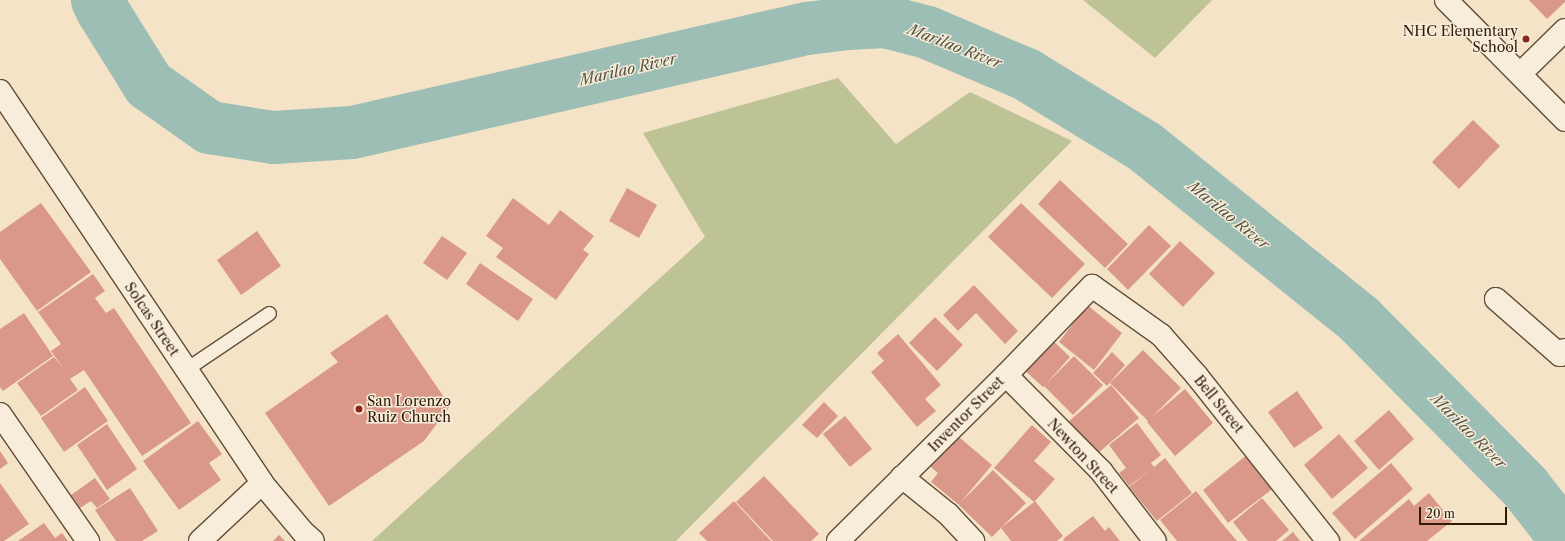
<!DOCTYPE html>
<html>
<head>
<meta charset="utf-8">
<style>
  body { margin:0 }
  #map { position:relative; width:1565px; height:541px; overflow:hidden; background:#f5e3c8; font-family:"Libre Caslon Text",serif }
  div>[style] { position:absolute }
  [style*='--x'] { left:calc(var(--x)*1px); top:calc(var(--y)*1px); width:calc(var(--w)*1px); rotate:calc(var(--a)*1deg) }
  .green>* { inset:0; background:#bdc395 }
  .river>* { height:53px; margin:-26.5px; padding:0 26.5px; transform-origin:26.5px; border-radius:26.5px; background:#9cbeb4 }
  .building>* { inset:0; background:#da9988 }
  .roads { filter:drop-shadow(1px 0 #614e38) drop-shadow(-1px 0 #614e38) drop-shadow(0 1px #614e38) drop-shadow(0 -1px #614e38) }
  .lane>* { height:13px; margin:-6.5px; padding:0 6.5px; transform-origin:6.5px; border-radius:6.5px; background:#f8eddb }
  .street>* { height:22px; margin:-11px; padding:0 11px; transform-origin:11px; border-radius:11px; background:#f8eddb }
  .dots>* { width:11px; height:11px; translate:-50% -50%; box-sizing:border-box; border:2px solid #f8eddb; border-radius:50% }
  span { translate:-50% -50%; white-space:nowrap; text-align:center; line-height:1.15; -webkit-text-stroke:3px #f8eddb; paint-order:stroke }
  .poi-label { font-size:14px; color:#301d08 }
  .right { translate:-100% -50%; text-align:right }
  .left { translate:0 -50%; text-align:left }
  .street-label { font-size:14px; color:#301d08 }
  .water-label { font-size:15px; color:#565544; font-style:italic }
  .scale { position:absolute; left:1419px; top:507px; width:88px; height:18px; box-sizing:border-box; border:2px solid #301d08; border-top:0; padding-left:5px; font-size:12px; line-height:14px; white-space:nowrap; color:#301d08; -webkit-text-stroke:3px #f8eddb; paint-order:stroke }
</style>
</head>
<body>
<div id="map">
  <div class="green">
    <i style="clip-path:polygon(1083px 0,1212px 0,1155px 58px)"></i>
    <i style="clip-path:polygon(838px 78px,896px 144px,970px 92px,1072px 141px,676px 541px,372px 541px,705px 237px,643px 133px)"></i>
  </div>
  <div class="river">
    <i style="--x:97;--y:0;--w:11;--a:63"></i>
    <i style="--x:102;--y:10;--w:87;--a:58.1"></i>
    <i style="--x:148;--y:84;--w:75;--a:35.2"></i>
    <i style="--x:209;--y:127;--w:65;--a:8.9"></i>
    <i style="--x:273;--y:137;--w:79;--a:-3.6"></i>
    <i style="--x:352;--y:132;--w:467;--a:-12.9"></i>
    <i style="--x:807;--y:28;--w:40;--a:-7.1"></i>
    <i style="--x:847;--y:23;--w:38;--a:-3"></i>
    <i style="--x:885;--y:21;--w:43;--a:14.7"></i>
    <i style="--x:927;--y:32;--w:108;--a:23"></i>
    <i style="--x:1026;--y:74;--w:138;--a:31.4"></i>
    <i style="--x:1144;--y:146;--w:276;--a:38.8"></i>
    <i style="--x:1359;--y:319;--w:236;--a:45.3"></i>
    <i style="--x:1525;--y:487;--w:65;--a:51.9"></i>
  </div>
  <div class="building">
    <i style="clip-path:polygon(1529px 0,1565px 0,1565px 2px,1547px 19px)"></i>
    <i style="clip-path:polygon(1473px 120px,1500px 146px,1459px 189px,1432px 162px)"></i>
    <i style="clip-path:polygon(1060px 180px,1128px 244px,1105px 268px,1038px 204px)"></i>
    <i style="clip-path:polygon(627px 188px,657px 205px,639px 238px,609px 221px)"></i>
    <i style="clip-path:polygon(513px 198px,549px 225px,560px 210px,594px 236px,583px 250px,589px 254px,556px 300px,496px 257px,503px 248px,486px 236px)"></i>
    <i style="clip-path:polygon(41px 203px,91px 272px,37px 311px,0 259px,0 232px)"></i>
    <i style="clip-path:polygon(1021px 203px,1085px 264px,1052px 298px,988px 237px)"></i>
    <i style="clip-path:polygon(1149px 225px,1171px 246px,1128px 290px,1107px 269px)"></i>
    <i style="clip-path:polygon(257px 231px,281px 266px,241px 295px,217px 260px)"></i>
    <i style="clip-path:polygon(442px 236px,467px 253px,447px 280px,423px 263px)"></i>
    <i style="clip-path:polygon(1180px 241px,1215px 273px,1183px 307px,1149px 274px)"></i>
    <i style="clip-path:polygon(480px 263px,533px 299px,518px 321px,466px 284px)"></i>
    <i style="clip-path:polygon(93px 274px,105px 291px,95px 298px,106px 313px,114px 308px,191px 423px,142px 456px,84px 370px,70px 379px,78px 390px,41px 416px,17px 383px,54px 357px,63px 368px,51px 351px,61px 344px,38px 312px)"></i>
    <i style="clip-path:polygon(974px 285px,1018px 331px,1005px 344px,976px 313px,958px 331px,943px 315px)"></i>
    <i style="clip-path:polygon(1087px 305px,1122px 333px,1094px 370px,1059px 342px)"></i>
    <i style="clip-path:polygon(24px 313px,53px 356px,3px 391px,0 387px,0 329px)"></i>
    <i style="clip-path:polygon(387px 314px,450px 406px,424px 441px,329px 506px,265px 413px,338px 362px,330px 353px)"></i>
    <i style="clip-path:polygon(935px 317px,963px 345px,937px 371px,909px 343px)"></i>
    <i style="clip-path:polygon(898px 334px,941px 385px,925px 399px,936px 411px,917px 427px,871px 372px,884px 361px,877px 353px)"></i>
    <i style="clip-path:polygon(1050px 338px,1070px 357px,1045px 385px,1074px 356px,1103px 385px,1073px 415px,1044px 386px,1043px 387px,1022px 368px)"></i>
    <i style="clip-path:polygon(1143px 350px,1181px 388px,1152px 417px,1185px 389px,1213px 423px,1175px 456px,1147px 422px,1148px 421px,1110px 383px)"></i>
    <i style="clip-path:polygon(1112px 352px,1125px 365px,1107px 386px,1093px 373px)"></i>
    <i style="clip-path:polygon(1111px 385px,1139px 418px,1097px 454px,1069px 421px)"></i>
    <i style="clip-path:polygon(85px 387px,108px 421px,64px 452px,41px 418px)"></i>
    <i style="clip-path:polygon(1297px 391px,1323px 428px,1294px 448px,1268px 412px)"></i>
    <i style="clip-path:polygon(824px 402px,838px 416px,817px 438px,802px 425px)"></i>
    <i style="clip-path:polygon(1389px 410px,1414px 439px,1379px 470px,1354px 441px)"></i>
    <i style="clip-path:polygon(845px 416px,872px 449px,850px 467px,823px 434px)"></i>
    <i style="clip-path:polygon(198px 421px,222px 454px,209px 463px,221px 480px,179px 510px,143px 461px)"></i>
    <i style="clip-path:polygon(1137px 423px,1161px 455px,1151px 463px,1154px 467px,1165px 458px,1192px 493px,1157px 521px,1129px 487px,1152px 469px,1129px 486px,1119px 473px,1126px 468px,1109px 445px)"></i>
    <i style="clip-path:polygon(107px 424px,137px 469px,107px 490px,77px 445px)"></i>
    <i style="clip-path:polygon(1032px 425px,1051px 442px,1034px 461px,1055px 479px,1035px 501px,1063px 536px,1057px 541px,1011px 541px,1001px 528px,1034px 502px,994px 468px)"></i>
    <i style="clip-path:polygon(953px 432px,992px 465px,961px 502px,993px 470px,1026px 503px,992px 537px,959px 505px,931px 482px,938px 473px,927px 464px)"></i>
    <i style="clip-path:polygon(1339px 434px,1368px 468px,1332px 499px,1304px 465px)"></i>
    <i style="clip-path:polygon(0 451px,8px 463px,0 469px)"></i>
    <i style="clip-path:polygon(1248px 454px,1275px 487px,1228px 523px,1203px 490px)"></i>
    <i style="clip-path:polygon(1391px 463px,1413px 489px,1355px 539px,1332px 513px)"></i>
    <i style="clip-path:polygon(764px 476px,819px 534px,811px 541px,773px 541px,736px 502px)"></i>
    <i style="clip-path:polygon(95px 478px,110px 499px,97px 508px,91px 501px,80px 508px,71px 495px)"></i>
    <i style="clip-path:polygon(0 483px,29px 524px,4px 541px,0 541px)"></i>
    <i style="clip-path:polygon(130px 488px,158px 531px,142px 541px,116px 541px,95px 510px)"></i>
    <i style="clip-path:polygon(1196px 491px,1225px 527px,1237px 541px,1177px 541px,1160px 520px)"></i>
    <i style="clip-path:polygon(1429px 493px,1452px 521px,1427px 541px,1359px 541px,1409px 499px,1414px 506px)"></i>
    <i style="clip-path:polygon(1262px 498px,1289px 530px,1276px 541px,1248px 541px,1233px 522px)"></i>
    <i style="clip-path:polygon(734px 501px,771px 541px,707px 541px,699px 533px)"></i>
    <i style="clip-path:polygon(1093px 516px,1105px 531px,1109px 527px,1120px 541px,1064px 541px,1063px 539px)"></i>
    <i style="clip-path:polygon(44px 523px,55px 538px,62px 533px,68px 541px,18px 541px)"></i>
    <i style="clip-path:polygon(1293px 532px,1300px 541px,1282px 541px)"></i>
    <i style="clip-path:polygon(279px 535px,285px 541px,273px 541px)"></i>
  </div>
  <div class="roads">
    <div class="lane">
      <i style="--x:186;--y:369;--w:100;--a:-34"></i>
    </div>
    <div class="street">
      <i style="--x:1446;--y:0;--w:169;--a:45.2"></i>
      <i style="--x:1520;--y:74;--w:63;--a:-44.4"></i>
      <i style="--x:0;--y:91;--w:471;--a:56.2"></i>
      <i style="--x:262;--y:483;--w:64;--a:50.1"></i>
      <i style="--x:303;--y:532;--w:13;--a:42"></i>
      <i style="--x:1496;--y:299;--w:85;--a:41.2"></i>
      <i style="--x:1560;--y:355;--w:7;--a:-45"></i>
      <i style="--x:1006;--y:375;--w:135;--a:45.3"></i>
      <i style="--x:1101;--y:471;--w:88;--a:52.4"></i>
      <i style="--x:0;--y:414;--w:155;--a:55.3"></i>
      <i style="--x:902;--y:477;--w:59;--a:38.8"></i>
      <i style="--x:948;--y:514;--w:37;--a:47"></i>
      <i style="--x:200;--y:541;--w:85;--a:-43.1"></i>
      <i style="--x:838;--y:541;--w:236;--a:-44.7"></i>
      <i style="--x:1006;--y:375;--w:124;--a:-46"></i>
      <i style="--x:1092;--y:286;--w:85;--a:35.4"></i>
      <i style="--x:1161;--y:335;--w:55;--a:48.7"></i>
      <i style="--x:1197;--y:376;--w:211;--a:51.6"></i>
    </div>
  </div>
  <div class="dots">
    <i style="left:1526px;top:39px;background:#8f2418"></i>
    <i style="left:359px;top:409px;background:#8f2418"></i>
  </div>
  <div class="poi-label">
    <span class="right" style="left:1518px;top:39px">NHC Elementary<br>School</span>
    <span class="left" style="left:367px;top:409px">San Lorenzo<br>Ruiz Church</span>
  </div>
  <div class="street-label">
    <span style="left:152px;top:319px;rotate:56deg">Solcas Street</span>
    <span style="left:1219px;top:404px;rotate:51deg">Bell Street</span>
    <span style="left:966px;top:414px;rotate:-45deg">Inventor Street</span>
    <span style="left:1083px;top:456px;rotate:47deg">Newton Street</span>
  </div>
  <div class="water-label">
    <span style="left:955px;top:46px;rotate:21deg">Marilao River</span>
    <span style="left:628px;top:69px;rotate:-13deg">Marilao River</span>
    <span style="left:1229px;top:215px;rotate:39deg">Marilao River</span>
    <span style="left:1469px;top:431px;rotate:45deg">Marilao River</span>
  </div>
  <div class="scale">20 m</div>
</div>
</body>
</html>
